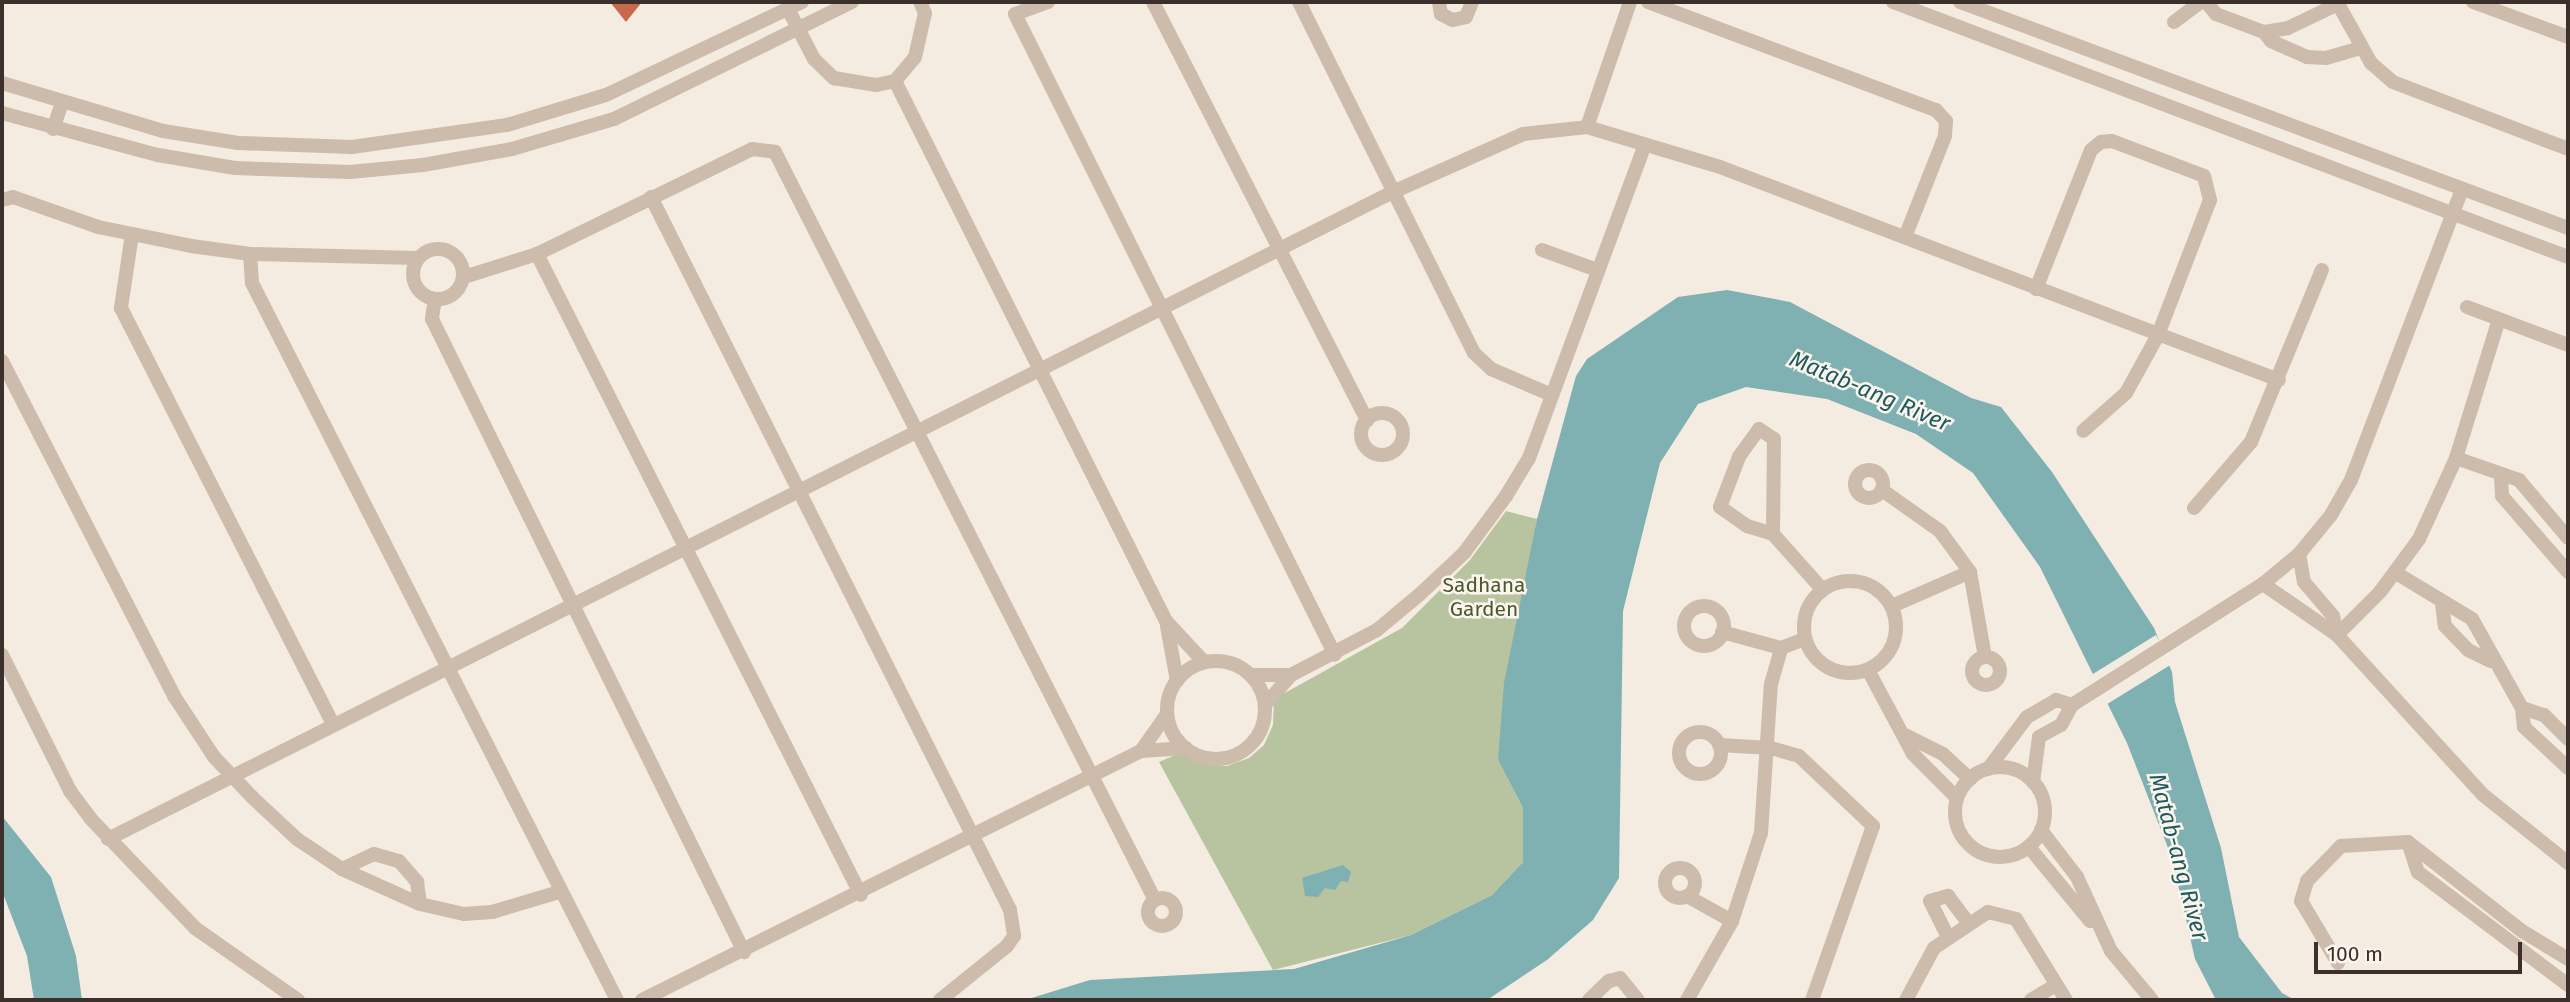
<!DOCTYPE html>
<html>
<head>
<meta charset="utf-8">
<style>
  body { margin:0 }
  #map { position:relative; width:2570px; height:1002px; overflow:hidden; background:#f4ebe1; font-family:"Fira Sans",sans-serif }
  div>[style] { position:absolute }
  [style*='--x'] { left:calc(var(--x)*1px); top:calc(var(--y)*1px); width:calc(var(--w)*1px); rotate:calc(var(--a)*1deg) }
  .green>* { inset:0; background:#b8c4a0 }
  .water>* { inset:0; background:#7fb0b2 }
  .pier>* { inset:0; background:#f4ebe1 }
  .building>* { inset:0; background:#c8694b }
  .minor>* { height:14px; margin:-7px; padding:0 7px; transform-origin:7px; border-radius:7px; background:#cdbbac }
  .minor>.ring { margin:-7px; padding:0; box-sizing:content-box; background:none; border:14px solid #cdbbac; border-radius:50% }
  span { translate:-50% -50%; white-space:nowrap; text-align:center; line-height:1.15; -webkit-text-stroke:5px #fbf5ee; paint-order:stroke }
  .park-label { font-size:21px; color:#4a5a2e }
  .water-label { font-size:23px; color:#1f5a5e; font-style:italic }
  .frame { position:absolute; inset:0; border:4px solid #3b302b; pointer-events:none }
  .scale { position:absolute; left:2314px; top:942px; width:208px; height:32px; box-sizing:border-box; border:4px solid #3b302b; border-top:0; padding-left:9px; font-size:21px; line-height:24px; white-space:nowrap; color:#3b302b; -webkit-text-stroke:5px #fbf5ee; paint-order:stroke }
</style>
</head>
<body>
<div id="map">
  <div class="green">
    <i style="clip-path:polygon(1506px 511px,1537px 519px,1498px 760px,1523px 808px,1523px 862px,1492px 895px,1411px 935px,1273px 970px,1159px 762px,1180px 753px,1206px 765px,1227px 766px,1249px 758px,1264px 745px,1273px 725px,1274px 699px,1402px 628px,1470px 560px)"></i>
  </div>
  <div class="water">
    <i style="clip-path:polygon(1727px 290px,1790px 302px,1971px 398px,2001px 407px,2052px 472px,2154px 628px,2172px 672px,2175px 702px,2221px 848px,2239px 937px,2282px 993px,2295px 1000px,2216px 1000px,2195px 959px,2172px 858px,2127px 743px,2040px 567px,1973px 473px,1916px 434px,1827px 399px,1746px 387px,1698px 404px,1660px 463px,1623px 611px,1619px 878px,1593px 920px,1547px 960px,1487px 1000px,1025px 1000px,1090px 980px,1294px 969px,1411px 935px,1492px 895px,1523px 862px,1523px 808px,1498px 760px,1504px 683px,1537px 519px,1576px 376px,1587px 359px,1678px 297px)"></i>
    <i style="clip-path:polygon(2px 816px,51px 877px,76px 956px,82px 1000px,34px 1000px,27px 956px,2px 891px)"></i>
    <i style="clip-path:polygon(1343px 865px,1351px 872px,1348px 882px,1341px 881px,1335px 890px,1325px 888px,1318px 897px,1305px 896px,1302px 878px)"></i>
  </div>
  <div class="pier">
    <i style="clip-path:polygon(2156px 635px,2172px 664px,2104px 706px,2088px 677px)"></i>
  </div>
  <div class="building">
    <i style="clip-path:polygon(610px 2px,642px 2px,626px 22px)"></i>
  </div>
  <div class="minor">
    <i style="--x:1048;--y:2;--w:35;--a:160"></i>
    <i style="--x:1015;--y:14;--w:716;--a:63.47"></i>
    <i style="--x:1153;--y:2;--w:470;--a:62.9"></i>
    <i style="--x:1299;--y:2;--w:392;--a:63.5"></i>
    <i style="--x:1474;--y:353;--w:23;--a:43"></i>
    <i style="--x:1491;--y:369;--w:66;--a:23.1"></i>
    <i style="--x:1439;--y:2;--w:12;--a:81"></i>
    <i style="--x:1441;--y:14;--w:13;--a:27"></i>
    <i style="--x:1453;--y:20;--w:13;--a:-13"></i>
    <i style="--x:1466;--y:17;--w:16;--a:-68"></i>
    <i style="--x:1648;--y:2;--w:308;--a:20.6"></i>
    <i style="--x:1936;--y:110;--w:15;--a:48"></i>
    <i style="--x:1946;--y:121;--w:15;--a:94"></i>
    <i style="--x:1945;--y:136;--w:109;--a:111.6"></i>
    <i style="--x:1893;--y:2;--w:722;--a:20.7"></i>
    <i style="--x:1960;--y:2;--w:649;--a:20.39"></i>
    <i style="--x:2206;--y:2;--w:16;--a:50"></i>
    <i style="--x:2216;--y:14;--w:51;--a:20.6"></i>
    <i style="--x:2264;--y:32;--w:24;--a:-9"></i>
    <i style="--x:2288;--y:28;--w:55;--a:-25.6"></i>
    <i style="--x:2337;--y:2;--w:70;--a:60.9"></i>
    <i style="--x:2371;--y:63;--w:29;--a:41"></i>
    <i style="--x:2393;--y:82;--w:187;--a:20.9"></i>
    <i style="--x:2473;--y:2;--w:101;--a:20.2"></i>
    <i style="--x:788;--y:9;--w:56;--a:62.5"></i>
    <i style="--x:814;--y:59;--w:28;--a:44"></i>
    <i style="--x:834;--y:78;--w:43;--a:9.5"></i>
    <i style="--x:876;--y:85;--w:19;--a:-12"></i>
    <i style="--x:895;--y:81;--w:31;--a:-50"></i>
    <i style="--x:915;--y:57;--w:45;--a:-77.2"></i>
    <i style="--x:925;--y:13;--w:12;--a:-114"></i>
    <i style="--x:2174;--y:22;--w:34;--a:-37"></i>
    <i style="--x:2264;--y:32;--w:11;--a:52"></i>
    <i style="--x:2271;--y:41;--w:39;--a:24"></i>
    <i style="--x:2307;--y:57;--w:19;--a:3"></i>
    <i style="--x:2326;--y:58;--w:36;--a:-16"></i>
    <i style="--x:895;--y:81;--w:604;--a:63.35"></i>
    <i style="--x:1166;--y:621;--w:56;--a:47.2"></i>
    <i style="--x:2;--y:83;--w:168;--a:16.6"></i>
    <i style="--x:163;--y:131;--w:76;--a:9.1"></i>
    <i style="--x:238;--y:143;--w:114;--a:2"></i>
    <i style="--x:352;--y:147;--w:157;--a:-8.1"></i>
    <i style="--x:507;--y:125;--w:103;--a:-16.9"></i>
    <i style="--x:606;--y:95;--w:217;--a:-25.4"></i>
    <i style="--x:2;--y:113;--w:162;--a:15.1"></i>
    <i style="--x:158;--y:155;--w:78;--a:9.6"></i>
    <i style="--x:235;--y:168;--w:115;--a:2"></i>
    <i style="--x:350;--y:172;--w:73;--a:-5.5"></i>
    <i style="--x:423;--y:165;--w:90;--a:-10.2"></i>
    <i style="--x:512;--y:149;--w:106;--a:-16.4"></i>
    <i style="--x:614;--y:119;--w:265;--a:-26.2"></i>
    <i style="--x:1587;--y:127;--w:132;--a:-71"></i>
    <i style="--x:53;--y:129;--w:28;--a:-71"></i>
    <i style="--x:651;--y:197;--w:798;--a:63.27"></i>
    <i style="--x:1010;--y:910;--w:26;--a:81"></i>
    <i style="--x:1014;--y:936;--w:12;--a:125"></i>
    <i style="--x:1007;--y:946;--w:86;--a:141.1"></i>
    <i style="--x:2;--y:200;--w:11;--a:-15"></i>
    <i style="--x:13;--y:197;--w:90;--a:19.4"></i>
    <i style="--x:98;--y:227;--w:95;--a:11.5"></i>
    <i style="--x:191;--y:246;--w:60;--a:7.7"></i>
    <i style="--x:250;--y:254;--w:167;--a:1.4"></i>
    <i style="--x:132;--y:234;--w:75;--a:98.5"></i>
    <i style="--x:121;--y:308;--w:467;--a:63"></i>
    <i class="ring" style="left:413px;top:249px;width:36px;height:36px"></i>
    <i style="--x:1542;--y:250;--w:59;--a:20"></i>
    <i style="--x:250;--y:254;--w:29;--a:86"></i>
    <i style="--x:252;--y:283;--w:805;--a:63.02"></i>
    <i style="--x:537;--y:254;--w:718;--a:63.19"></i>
    <i style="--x:464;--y:277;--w:77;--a:-17.5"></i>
    <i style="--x:537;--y:254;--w:239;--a:-26"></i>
    <i style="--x:752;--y:149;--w:23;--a:7"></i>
    <i style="--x:775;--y:152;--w:839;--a:63.07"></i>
    <i style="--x:2036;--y:289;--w:149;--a:-68.4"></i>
    <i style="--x:2091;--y:150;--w:13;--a:-39"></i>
    <i style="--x:2101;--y:142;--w:11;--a:-5"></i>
    <i style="--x:2112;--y:141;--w:98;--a:20.8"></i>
    <i style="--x:2204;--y:176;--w:25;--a:76"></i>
    <i style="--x:2210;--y:200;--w:145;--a:111.1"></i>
    <i style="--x:2158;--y:335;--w:66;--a:118.9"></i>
    <i style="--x:2126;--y:393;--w:57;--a:138.5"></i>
    <i style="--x:435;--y:299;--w:20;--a:99"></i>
    <i style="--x:432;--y:319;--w:706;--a:63.76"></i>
    <i style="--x:2467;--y:307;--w:108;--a:20.6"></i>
    <i style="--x:2;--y:361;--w:377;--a:62.8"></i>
    <i style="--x:174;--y:696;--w:73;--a:56.7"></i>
    <i style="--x:214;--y:757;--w:57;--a:46.4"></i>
    <i style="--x:253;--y:798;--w:60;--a:43"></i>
    <i style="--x:297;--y:839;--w:54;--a:33.7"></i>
    <i style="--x:342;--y:869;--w:85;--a:24.2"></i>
    <i style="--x:420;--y:904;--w:45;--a:12.8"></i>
    <i style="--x:464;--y:914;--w:28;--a:-4"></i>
    <i style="--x:492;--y:912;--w:70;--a:-16.6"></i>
    <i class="ring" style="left:1361px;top:413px;width:28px;height:28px"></i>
    <i style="--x:2456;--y:458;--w:67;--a:19.2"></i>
    <i style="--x:2519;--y:480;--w:76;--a:49.8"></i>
    <i class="ring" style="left:1855px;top:470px;width:14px;height:14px"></i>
    <i style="--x:2501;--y:476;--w:20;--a:87"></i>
    <i style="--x:2502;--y:496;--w:101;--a:49"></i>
    <i style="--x:1882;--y:490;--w:71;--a:35.3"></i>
    <i style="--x:1940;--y:531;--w:51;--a:53.8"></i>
    <i style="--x:2194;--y:508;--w:87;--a:-49.2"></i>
    <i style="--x:2251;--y:442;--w:186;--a:-67.6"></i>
    <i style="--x:1773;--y:534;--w:95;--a:-89.4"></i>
    <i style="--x:1774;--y:439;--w:18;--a:-146"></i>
    <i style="--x:1759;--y:429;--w:34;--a:126"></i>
    <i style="--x:1739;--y:457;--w:53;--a:110.8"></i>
    <i style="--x:1720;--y:507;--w:33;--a:35"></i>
    <i style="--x:1747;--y:526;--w:27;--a:17"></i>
    <i style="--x:1773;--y:534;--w:74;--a:48.3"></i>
    <i style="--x:2299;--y:554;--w:28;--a:80"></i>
    <i style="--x:2304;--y:582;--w:45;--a:49.5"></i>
    <i style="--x:2333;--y:616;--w:19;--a:78"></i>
    <i style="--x:2396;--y:573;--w:89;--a:31.2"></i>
    <i style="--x:2472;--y:619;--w:102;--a:60.7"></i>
    <i style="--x:2522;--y:708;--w:19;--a:84"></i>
    <i style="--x:2524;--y:727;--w:60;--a:43"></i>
    <i class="ring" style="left:1804px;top:581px;width:78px;height:78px"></i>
    <i style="--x:2263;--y:584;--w:90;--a:34.6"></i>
    <i style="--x:2337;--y:635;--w:215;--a:47.6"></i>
    <i style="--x:2482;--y:794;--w:110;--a:38.7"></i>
    <i style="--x:2442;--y:603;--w:23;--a:83"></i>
    <i style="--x:2445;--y:626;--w:33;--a:46"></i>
    <i style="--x:2468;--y:650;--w:25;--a:26"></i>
    <i class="ring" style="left:1684px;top:606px;width:26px;height:26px"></i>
    <i style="--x:1892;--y:606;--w:85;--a:-23.6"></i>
    <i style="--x:1970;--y:572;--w:86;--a:80"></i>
    <i style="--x:1167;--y:626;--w:56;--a:79.7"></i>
    <i style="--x:1722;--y:632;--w:61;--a:15.2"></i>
    <i style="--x:1781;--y:648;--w:25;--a:-21"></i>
    <i style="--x:2337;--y:635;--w:61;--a:-45"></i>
    <i style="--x:2380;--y:592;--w:66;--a:-53.7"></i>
    <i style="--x:2419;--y:539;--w:89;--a:-65.4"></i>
    <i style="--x:2456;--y:458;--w:145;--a:-72.8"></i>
    <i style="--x:2;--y:655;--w:152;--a:63.4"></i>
    <i style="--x:70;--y:791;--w:34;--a:53"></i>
    <i style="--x:90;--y:818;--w:152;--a:46.3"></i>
    <i style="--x:195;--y:928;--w:126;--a:35"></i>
    <i class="ring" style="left:1972px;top:657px;width:14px;height:14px"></i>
    <i class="ring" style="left:1167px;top:661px;width:84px;height:84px"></i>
    <i style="--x:1868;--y:670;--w:95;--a:61.8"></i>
    <i style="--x:1913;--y:754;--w:62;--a:45"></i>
    <i style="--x:1251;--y:675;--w:40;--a:0"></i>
    <i style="--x:1291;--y:675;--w:40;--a:131"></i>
    <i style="--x:1291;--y:675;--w:97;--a:-27.6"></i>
    <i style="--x:1377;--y:630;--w:56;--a:-39.9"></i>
    <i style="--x:1420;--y:594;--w:60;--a:-43"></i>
    <i style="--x:1464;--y:553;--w:71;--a:-53.6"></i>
    <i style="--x:1506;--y:496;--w:44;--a:-58.8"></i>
    <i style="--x:1529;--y:458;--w:334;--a:-69.7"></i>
    <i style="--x:2522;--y:708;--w:23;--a:18"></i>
    <i style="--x:2544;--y:715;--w:34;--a:45"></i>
    <i style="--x:1167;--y:714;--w:45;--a:125.1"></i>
    <i style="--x:1141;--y:751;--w:45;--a:-3.8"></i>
    <i class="ring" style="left:1679px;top:732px;width:28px;height:28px"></i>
    <i style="--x:1905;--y:735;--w:42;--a:26.6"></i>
    <i style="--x:1943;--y:754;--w:37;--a:43"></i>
    <i style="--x:1719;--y:745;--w:52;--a:3.3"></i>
    <i style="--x:1771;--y:748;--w:29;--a:16"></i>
    <i style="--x:1799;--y:756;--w:102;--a:43.4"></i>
    <i style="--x:1873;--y:826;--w:184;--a:109.3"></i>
    <i class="ring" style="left:1955px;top:767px;width:76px;height:76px"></i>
    <i style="--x:1988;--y:769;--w:65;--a:-53.1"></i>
    <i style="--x:2027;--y:717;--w:34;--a:-30"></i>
    <i style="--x:2056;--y:700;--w:17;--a:17"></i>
    <i style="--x:2033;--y:782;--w:45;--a:-82.4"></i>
    <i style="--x:2039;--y:737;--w:25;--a:-29"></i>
    <i style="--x:2061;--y:725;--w:23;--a:-61"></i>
    <i style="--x:2072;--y:705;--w:226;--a:-32.4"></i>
    <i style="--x:2263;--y:584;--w:47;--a:-39.8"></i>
    <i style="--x:2299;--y:554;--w:50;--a:-50.6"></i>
    <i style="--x:2331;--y:515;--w:40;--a:-60.3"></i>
    <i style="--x:2351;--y:480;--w:311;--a:-69.1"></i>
    <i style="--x:2041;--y:830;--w:59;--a:52.5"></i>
    <i style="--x:2077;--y:877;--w:81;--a:65.3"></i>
    <i style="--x:2111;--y:951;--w:64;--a:50.1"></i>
    <i style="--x:108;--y:839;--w:1439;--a:-26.73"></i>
    <i style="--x:1393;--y:192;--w:142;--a:-24"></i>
    <i style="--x:1523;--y:134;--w:64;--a:-6.2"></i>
    <i style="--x:1587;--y:127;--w:139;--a:16.7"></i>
    <i style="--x:1720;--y:167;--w:598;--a:20.86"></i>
    <i style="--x:2408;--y:842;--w:32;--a:72"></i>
    <i style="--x:2418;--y:872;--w:188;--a:37"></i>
    <i style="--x:2029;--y:847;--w:96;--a:50.5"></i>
    <i class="ring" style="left:1665px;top:868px;width:16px;height:16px"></i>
    <i style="--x:342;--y:869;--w:35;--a:-25"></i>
    <i style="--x:374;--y:854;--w:26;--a:16"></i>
    <i style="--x:399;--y:861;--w:28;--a:49"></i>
    <i style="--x:417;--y:882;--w:22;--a:82"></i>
    <i style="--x:1687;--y:896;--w:51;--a:29.1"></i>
    <i class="ring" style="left:1148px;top:898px;width:14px;height:14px"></i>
    <i style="--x:1948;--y:937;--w:40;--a:-116.6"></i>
    <i style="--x:1930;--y:901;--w:19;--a:-16"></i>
    <i style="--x:1948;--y:896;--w:34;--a:53"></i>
    <i style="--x:2338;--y:963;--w:72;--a:-120.8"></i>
    <i style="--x:2301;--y:901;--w:21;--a:-73"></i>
    <i style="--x:2307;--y:881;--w:49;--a:-45.8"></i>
    <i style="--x:2341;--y:846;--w:67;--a:-3.4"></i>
    <i style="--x:2408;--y:842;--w:145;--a:38"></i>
    <i style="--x:2522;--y:931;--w:54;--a:31.3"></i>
    <i style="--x:642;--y:1000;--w:558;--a:-26.52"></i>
    <i style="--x:1589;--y:1000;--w:28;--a:-44"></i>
    <i style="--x:1609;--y:981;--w:11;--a:-15"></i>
    <i style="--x:1620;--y:978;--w:28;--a:51"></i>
    <i style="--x:1687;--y:1000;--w:91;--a:-60.3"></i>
    <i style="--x:1732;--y:921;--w:93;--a:-71.8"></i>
    <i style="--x:1761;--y:833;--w:149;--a:-86.2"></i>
    <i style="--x:1771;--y:684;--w:37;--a:-74"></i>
    <i style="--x:1906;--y:1000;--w:59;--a:-61.7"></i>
    <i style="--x:1934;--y:948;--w:65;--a:-33.7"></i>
    <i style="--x:1988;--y:912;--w:29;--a:14"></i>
    <i style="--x:2016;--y:919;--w:95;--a:58.3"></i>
    <i style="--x:2031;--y:1000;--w:26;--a:-31"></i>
  </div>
  <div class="park-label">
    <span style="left:1484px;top:597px">Sadhana<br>Garden</span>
  </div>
  <div class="water-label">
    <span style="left:1870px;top:391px;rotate:23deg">Matab-ang River</span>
    <span style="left:2179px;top:857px;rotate:75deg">Matab-ang River</span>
  </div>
  <div class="frame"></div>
  <div class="scale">100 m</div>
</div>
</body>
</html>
